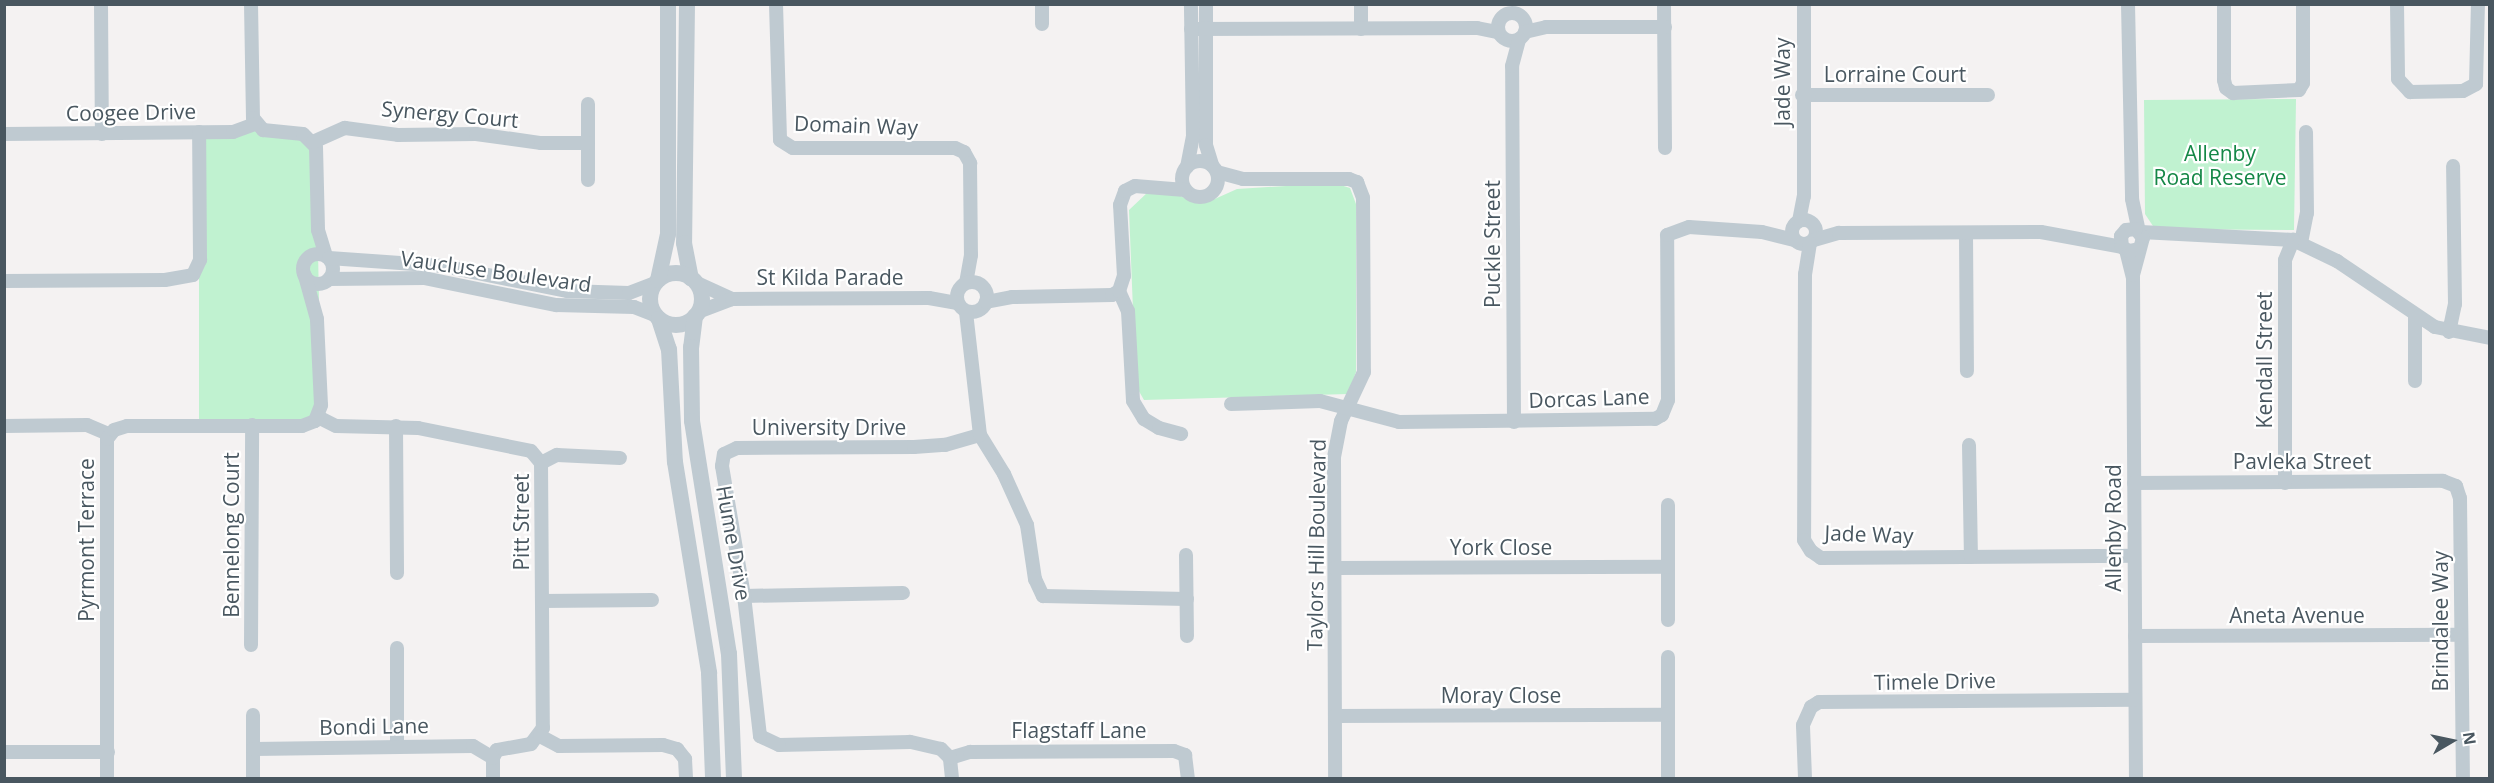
<!DOCTYPE html>
<html>
<head>
<meta charset="utf-8">
<style>
  body { margin:0 }
  #map { position:relative; width:2494px; height:783px; overflow:hidden; background:#f4f2f2; font-family:"Open Sans",sans-serif }
  div>[style] { position:absolute }
  [style*='--x'] { left:calc(var(--x)*1px); top:calc(var(--y)*1px); width:calc(var(--w)*1px); rotate:calc(var(--a)*1deg) }
  .green>* { inset:0; background:#c0f2d0 }
  .minor>* { height:14px; margin:-7px; padding:0 7px; transform-origin:7px; border-radius:7px; background:#bfcad1 }
  .minor>.ring { margin:-7px; padding:0; box-sizing:content-box; background:none; border:14px solid #bfcad1; border-radius:50% }
  .tertiary>* { height:16px; margin:-8px; padding:0 8px; transform-origin:8px; border-radius:8px; background:#bfcad1 }
  .tertiary>.ring { margin:-8px; padding:0; box-sizing:content-box; background:none; border:16px solid #bfcad1; border-radius:50% }
  span { translate:-50% -50%; white-space:nowrap; text-align:center; line-height:1.15; -webkit-text-stroke:4.5px #fff; paint-order:stroke }
  .street-label { font-size:21px; color:#495760 }
  .park-label { font-size:21px; color:#148746 }
  .frame { position:absolute; inset:0; border:6px solid #495760; pointer-events:none }
  .north { position:absolute; left:2422px; top:711px; width:60px; height:60px; -webkit-text-stroke:4px #fff; paint-order:stroke; rotate:81deg; font-size:16px; font-weight:700; line-height:24px; text-align:center; color:#495760 }
  .north::after { content:''; display:block; margin:auto; width:21px; height:27px; background:#495760; clip-path:polygon(50% 0,100% 100%,50% 72%,0 100%) }
</style>
</head>
<body>
<div id="map">
  <div class="green">
    <i style="clip-path:polygon(2296px 99px,2294px 230px,2155px 229px,2145px 214px,2144px 100px)"></i>
    <i style="clip-path:polygon(255px 124px,303px 134px,316px 147px,321px 405px,302px 426px,199px 425px,199px 132px)"></i>
    <i style="clip-path:polygon(1334px 183px,1350px 188px,1356px 204px,1356px 372px,1348px 394px,1144px 400px,1136px 386px,1129px 210px,1148px 192px,1172px 192px,1195px 203px,1208px 202px,1237px 189px)"></i>
  </div>
  <div class="minor">
    <i style="--x:101;--y:4;--w:130;--a:89.6"></i>
    <i style="--x:251;--y:4;--w:114;--a:89"></i>
    <i style="--x:253;--y:118;--w:16;--a:50"></i>
    <i style="--x:263;--y:130;--w:40;--a:5.7"></i>
    <i style="--x:303;--y:134;--w:18;--a:45"></i>
    <i style="--x:316;--y:147;--w:83;--a:88.6"></i>
    <i style="--x:318;--y:230;--w:27;--a:73"></i>
    <i style="--x:776;--y:4;--w:136;--a:88.3"></i>
    <i style="--x:780;--y:140;--w:15;--a:32"></i>
    <i style="--x:793;--y:148;--w:162;--a:0"></i>
    <i style="--x:955;--y:148;--w:10;--a:24"></i>
    <i style="--x:964;--y:152;--w:13;--a:61"></i>
    <i style="--x:970;--y:163;--w:92;--a:89.4"></i>
    <i style="--x:971;--y:255;--w:28;--a:100"></i>
    <i style="--x:1042;--y:4;--w:20;--a:90"></i>
    <i style="--x:1206;--y:4;--w:141;--a:90"></i>
    <i style="--x:1206;--y:145;--w:21;--a:73"></i>
    <i style="--x:1361;--y:4;--w:25;--a:90"></i>
    <i style="--x:1664;--y:4;--w:144;--a:89.6"></i>
    <i style="--x:2128;--y:4;--w:195;--a:88.8"></i>
    <i style="--x:2132;--y:199;--w:33;--a:78"></i>
    <i style="--x:2224;--y:4;--w:76;--a:90"></i>
    <i style="--x:2224;--y:80;--w:8;--a:76"></i>
    <i style="--x:2226;--y:88;--w:9;--a:36"></i>
    <i style="--x:2233;--y:93;--w:66;--a:-2.6"></i>
    <i style="--x:2299;--y:90;--w:8;--a:-60"></i>
    <i style="--x:2303;--y:83;--w:79;--a:-90"></i>
    <i style="--x:2397;--y:4;--w:75;--a:89.2"></i>
    <i style="--x:2398;--y:79;--w:18;--a:47"></i>
    <i style="--x:2410;--y:92;--w:53;--a:-1.1"></i>
    <i style="--x:2463;--y:91;--w:15;--a:-28"></i>
    <i style="--x:2476;--y:84;--w:80;--a:-88.6"></i>
    <i class="ring" style="left:1498px;top:13px;width:14px;height:14px"></i>
    <i style="--x:1191;--y:29;--w:286;--a:-0.2"></i>
    <i style="--x:1477;--y:28;--w:21;--a:11"></i>
    <i style="--x:1525;--y:32;--w:22;--a:-13"></i>
    <i style="--x:1546;--y:27;--w:119;--a:0"></i>
    <i style="--x:1802;--y:95;--w:186;--a:0"></i>
    <i style="--x:588;--y:104;--w:76;--a:90"></i>
    <i style="--x:4;--y:134;--w:229;--a:-0.5"></i>
    <i style="--x:233;--y:132;--w:23;--a:-20"></i>
    <i style="--x:313;--y:142;--w:35;--a:-24"></i>
    <i style="--x:345;--y:128;--w:53;--a:7.5"></i>
    <i style="--x:398;--y:135;--w:78;--a:-0.7"></i>
    <i style="--x:476;--y:134;--w:66;--a:7.9"></i>
    <i style="--x:541;--y:143;--w:47;--a:0"></i>
    <i class="ring" style="left:1182px;top:161px;width:22px;height:22px"></i>
    <i style="--x:1187;--y:167;--w:31;--a:-79"></i>
    <i style="--x:1193;--y:137;--w:133;--a:-90.9"></i>
    <i style="--x:1217;--y:172;--w:27;--a:15"></i>
    <i style="--x:1243;--y:179;--w:106;--a:0"></i>
    <i style="--x:1349;--y:179;--w:9;--a:21"></i>
    <i style="--x:1357;--y:182;--w:17;--a:69"></i>
    <i style="--x:1363;--y:198;--w:174;--a:89.7"></i>
    <i style="--x:1364;--y:372;--w:54;--a:115.1"></i>
    <i style="--x:1341;--y:421;--w:38;--a:101"></i>
    <i style="--x:1334;--y:458;--w:320;--a:89.8"></i>
    <i class="ring" style="left:1792px;top:220px;width:10px;height:10px"></i>
    <i style="--x:1799;--y:221;--w:25;--a:-79"></i>
    <i style="--x:1804;--y:196;--w:192;--a:-90"></i>
    <i style="--x:2141;--y:232;--w:152;--a:3"></i>
    <i style="--x:2293;--y:240;--w:49;--a:25.5"></i>
    <i style="--x:2337;--y:261;--w:118;--a:34"></i>
    <i style="--x:2435;--y:327;--w:56;--a:11.3"></i>
    <i style="--x:1966;--y:234;--w:137;--a:89.6"></i>
    <i style="--x:1814;--y:240;--w:26;--a:-16"></i>
    <i style="--x:1839;--y:233;--w:202;--a:-0.3"></i>
    <i style="--x:2041;--y:232;--w:82;--a:10.5"></i>
    <i style="--x:1810;--y:243;--w:31;--a:99"></i>
    <i style="--x:1805;--y:274;--w:266;--a:90.2"></i>
    <i style="--x:1804;--y:540;--w:13;--a:58"></i>
    <i style="--x:1811;--y:551;--w:12;--a:35"></i>
    <i style="--x:1821;--y:558;--w:313;--a:-0.4"></i>
    <i style="--x:2301;--y:243;--w:31;--a:-79"></i>
    <i style="--x:2307;--y:213;--w:81;--a:-90.7"></i>
    <i style="--x:2126;--y:250;--w:29;--a:76"></i>
    <i style="--x:2133;--y:278;--w:500;--a:89.66"></i>
    <i class="ring" style="left:303px;top:254px;width:16px;height:16px"></i>
    <i style="--x:329;--y:258;--w:114;--a:4"></i>
    <i style="--x:443;--y:266;--w:126;--a:11.4"></i>
    <i style="--x:567;--y:291;--w:62;--a:1.8"></i>
    <i style="--x:629;--y:293;--w:28;--a:-21"></i>
    <i style="--x:2133;--y:275;--w:38;--a:-75"></i>
    <i style="--x:2143;--y:238;--w:11;--a:-128"></i>
    <i style="--x:2136;--y:229;--w:10;--a:174"></i>
    <i style="--x:2126;--y:230;--w:8;--a:130"></i>
    <i style="--x:2121;--y:236;--w:11;--a:85"></i>
    <i style="--x:2122;--y:247;--w:8;--a:30"></i>
    <i style="--x:2129;--y:251;--w:10;--a:-11"></i>
    <i style="--x:329;--y:279;--w:95;--a:-0.6"></i>
    <i style="--x:424;--y:278;--w:135;--a:11.6"></i>
    <i style="--x:556;--y:305;--w:78;--a:1.5"></i>
    <i style="--x:634;--y:307;--w:22;--a:21"></i>
    <i style="--x:4;--y:281;--w:161;--a:-0.4"></i>
    <i style="--x:165;--y:280;--w:28;--a:-10"></i>
    <i style="--x:193;--y:275;--w:17;--a:-65"></i>
    <i style="--x:200;--y:260;--w:128;--a:-90.4"></i>
    <i class="ring" style="left:957px;top:282px;width:16px;height:16px"></i>
    <i style="--x:695;--y:282;--w:41;--a:24.7"></i>
    <i style="--x:1119;--y:291;--w:22;--a:66"></i>
    <i style="--x:1128;--y:311;--w:90;--a:86.8"></i>
    <i style="--x:1133;--y:401;--w:21;--a:59"></i>
    <i style="--x:1144;--y:419;--w:17;--a:31"></i>
    <i style="--x:1159;--y:428;--w:23;--a:15"></i>
    <i style="--x:986;--y:302;--w:26;--a:-11"></i>
    <i style="--x:1012;--y:297;--w:100;--a:-1.1"></i>
    <i style="--x:1112;--y:295;--w:8;--a:-30"></i>
    <i style="--x:1119;--y:291;--w:16;--a:-72"></i>
    <i style="--x:1124;--y:276;--w:71;--a:-93.2"></i>
    <i style="--x:1120;--y:205;--w:15;--a:-70"></i>
    <i style="--x:1125;--y:191;--w:11;--a:-27"></i>
    <i style="--x:1135;--y:186;--w:50;--a:4.6"></i>
    <i style="--x:698;--y:312;--w:36;--a:-21"></i>
    <i style="--x:732;--y:299;--w:197;--a:-0.3"></i>
    <i style="--x:929;--y:298;--w:29;--a:10"></i>
    <i style="--x:2415;--y:316;--w:65;--a:90"></i>
    <i style="--x:2449;--y:332;--w:29;--a:-78"></i>
    <i style="--x:2455;--y:304;--w:138;--a:-90.8"></i>
    <i style="--x:1231;--y:404;--w:89;--a:-1.9"></i>
    <i style="--x:1320;--y:401;--w:82;--a:14.9"></i>
    <i style="--x:1399;--y:422;--w:256;--a:-0.7"></i>
    <i style="--x:1655;--y:419;--w:8;--a:-30"></i>
    <i style="--x:1662;--y:415;--w:16;--a:-68"></i>
    <i style="--x:1668;--y:400;--w:165;--a:-90.3"></i>
    <i style="--x:1667;--y:235;--w:23;--a:-20"></i>
    <i style="--x:1689;--y:227;--w:73;--a:3.9"></i>
    <i style="--x:1762;--y:232;--w:33;--a:14"></i>
    <i style="--x:318;--y:417;--w:20;--a:27"></i>
    <i style="--x:336;--y:426;--w:82;--a:1.4"></i>
    <i style="--x:418;--y:428;--w:115;--a:11.5"></i>
    <i style="--x:531;--y:451;--w:16;--a:50"></i>
    <i style="--x:541;--y:463;--w:265;--a:89.6"></i>
    <i style="--x:543;--y:728;--w:20;--a:127"></i>
    <i style="--x:531;--y:744;--w:35;--a:170"></i>
    <i style="--x:497;--y:750;--w:9;--a:117"></i>
    <i style="--x:493;--y:758;--w:20;--a:90"></i>
    <i style="--x:1514;--y:422;--w:356;--a:-90.3"></i>
    <i style="--x:1512;--y:66;--w:28;--a:-75"></i>
    <i style="--x:4;--y:426;--w:83;--a:-0.7"></i>
    <i style="--x:87;--y:425;--w:25;--a:23"></i>
    <i style="--x:396;--y:426;--w:147;--a:89.6"></i>
    <i style="--x:980;--y:435;--w:46;--a:58.4"></i>
    <i style="--x:1004;--y:474;--w:56;--a:65.7"></i>
    <i style="--x:1027;--y:525;--w:55;--a:81.6"></i>
    <i style="--x:1035;--y:579;--w:19;--a:65"></i>
    <i style="--x:1043;--y:596;--w:144;--a:1.2"></i>
    <i style="--x:1969;--y:445;--w:112;--a:89"></i>
    <i style="--x:541;--y:463;--w:18;--a:-27"></i>
    <i style="--x:557;--y:455;--w:63;--a:2.7"></i>
    <i style="--x:2134;--y:483;--w:309;--a:-0.4"></i>
    <i style="--x:2443;--y:481;--w:14;--a:21"></i>
    <i style="--x:2456;--y:486;--w:13;--a:72"></i>
    <i style="--x:2460;--y:498;--w:280;--a:89.4"></i>
    <i style="--x:2285;--y:483;--w:223;--a:-90"></i>
    <i style="--x:2285;--y:260;--w:22;--a:-68"></i>
    <i style="--x:1668;--y:505;--w:115;--a:90"></i>
    <i style="--x:1186;--y:555;--w:81;--a:89.3"></i>
    <i style="--x:1335;--y:568;--w:333;--a:-0.2"></i>
    <i style="--x:744;--y:596;--w:159;--a:-1.1"></i>
    <i style="--x:542;--y:601;--w:110;--a:-0.5"></i>
    <i style="--x:2135;--y:636;--w:325;--a:-0.2"></i>
    <i style="--x:251;--y:645;--w:220;--a:-89.7"></i>
    <i style="--x:1668;--y:657;--w:121;--a:90"></i>
    <i style="--x:253;--y:715;--w:63;--a:90"></i>
    <i style="--x:1335;--y:716;--w:333;--a:-0.2"></i>
    <i style="--x:540;--y:736;--w:21;--a:28"></i>
    <i style="--x:559;--y:746;--w:104;--a:-0.6"></i>
    <i style="--x:663;--y:745;--w:15;--a:16"></i>
    <i style="--x:677;--y:749;--w:13;--a:51"></i>
    <i style="--x:685;--y:759;--w:19;--a:87"></i>
    <i style="--x:397;--y:747;--w:99;--a:-90"></i>
    <i style="--x:253;--y:749;--w:220;--a:-0.8"></i>
    <i style="--x:473;--y:746;--w:23;--a:31"></i>
    <i style="--x:4;--y:752;--w:104;--a:0"></i>
    <i style="--x:950;--y:758;--w:21;--a:-17"></i>
    <i style="--x:970;--y:752;--w:204;--a:-0.3"></i>
    <i style="--x:1174;--y:751;--w:12;--a:20"></i>
    <i style="--x:1185;--y:755;--w:23;--a:83"></i>
    <i style="--x:107;--y:778;--w:339;--a:-90"></i>
    <i style="--x:107;--y:439;--w:11;--a:-52"></i>
    <i style="--x:114;--y:430;--w:14;--a:-17"></i>
    <i style="--x:127;--y:426;--w:175;--a:0"></i>
    <i style="--x:302;--y:426;--w:14;--a:-21"></i>
    <i style="--x:315;--y:421;--w:17;--a:-69"></i>
    <i style="--x:321;--y:405;--w:86;--a:-92.7"></i>
    <i style="--x:317;--y:319;--w:45;--a:-105.6"></i>
    <i style="--x:952;--y:778;--w:20;--a:-96"></i>
    <i style="--x:950;--y:758;--w:13;--a:-135"></i>
    <i style="--x:941;--y:749;--w:32;--a:-167"></i>
    <i style="--x:910;--y:742;--w:131;--a:178.7"></i>
    <i style="--x:779;--y:745;--w:21;--a:-155"></i>
    <i style="--x:760;--y:736;--w:141;--a:-96.5"></i>
    <i style="--x:744;--y:596;--w:132;--a:-99.6"></i>
    <i style="--x:722;--y:466;--w:12;--a:-81"></i>
    <i style="--x:724;--y:454;--w:14;--a:-25"></i>
    <i style="--x:737;--y:448;--w:177;--a:-0.3"></i>
    <i style="--x:914;--y:447;--w:31;--a:-4"></i>
    <i style="--x:945;--y:445;--w:36;--a:-16"></i>
    <i style="--x:980;--y:435;--w:124;--a:-96.5"></i>
    <i style="--x:1805;--y:778;--w:53;--a:-92.2"></i>
    <i style="--x:1803;--y:725;--w:20;--a:-66"></i>
    <i style="--x:1811;--y:707;--w:9;--a:-32"></i>
    <i style="--x:1819;--y:702;--w:316;--a:-0.4"></i>
  </div>
  <div class="tertiary">
    <i style="--x:687;--y:4;--w:239;--a:90.7"></i>
    <i style="--x:684;--y:243;--w:36;--a:79"></i>
    <i class="ring" style="left:650px;top:273px;width:36px;height:36px"></i>
    <i style="--x:658;--y:280;--w:47;--a:-77.7"></i>
    <i style="--x:668;--y:234;--w:230;--a:-90"></i>
    <i style="--x:695;--y:316;--w:31;--a:97"></i>
    <i style="--x:691;--y:347;--w:74;--a:89.2"></i>
    <i style="--x:692;--y:421;--w:236;--a:81"></i>
    <i style="--x:729;--y:654;--w:124;--a:87.7"></i>
    <i style="--x:659;--y:319;--w:32;--a:72"></i>
    <i style="--x:669;--y:349;--w:113;--a:87"></i>
    <i style="--x:675;--y:462;--w:214;--a:80.8"></i>
    <i style="--x:709;--y:673;--w:105;--a:87.8"></i>
  </div>
  <div class="street-label">
    <span style="left:1895px;top:74px">Lorraine Court</span>
    <span style="left:1782px;top:82px;rotate:-90deg">Jade Way</span>
    <span style="left:131px;top:112px;rotate:-1deg">Coogee Drive</span>
    <span style="left:450px;top:114px;rotate:5deg">Synergy Court</span>
    <span style="left:856px;top:125px;rotate:2deg">Domain Way</span>
    <span style="left:1492px;top:244px;rotate:-90deg">Puckle Street</span>
    <span style="left:496px;top:271px;rotate:8deg">Vaucluse Boulevard</span>
    <span style="left:830px;top:277px">St Kilda Parade</span>
    <span style="left:2264px;top:360px;rotate:-90deg">Kendall Street</span>
    <span style="left:1589px;top:398px;rotate:-2deg">Dorcas Lane</span>
    <span style="left:829px;top:427px">University Drive</span>
    <span style="left:2302px;top:461px">Pavleka Street</span>
    <span style="left:521px;top:522px;rotate:-90deg">Pitt Street</span>
    <span style="left:2113px;top:528px;rotate:-90deg">Allenby Road</span>
    <span style="left:1869px;top:534px;rotate:2deg">Jade Way</span>
    <span style="left:231px;top:535px;rotate:-90deg">Bennelong Court</span>
    <span style="left:86px;top:540px;rotate:-90deg">Pyrmont Terrace</span>
    <span style="left:734px;top:543px;rotate:80deg">Hume Drive</span>
    <span style="left:1316px;top:545px;rotate:-89deg">Taylors Hill Boulevard</span>
    <span style="left:1501px;top:547px">York Close</span>
    <span style="left:2297px;top:615px">Aneta Avenue</span>
    <span style="left:2440px;top:621px;rotate:-90deg">Brindalee Way</span>
    <span style="left:1935px;top:681px;rotate:-1deg">Timele Drive</span>
    <span style="left:1501px;top:695px">Moray Close</span>
    <span style="left:374px;top:726px;rotate:-1deg">Bondi Lane</span>
    <span style="left:1079px;top:730px">Flagstaff Lane</span>
  </div>
  <div class="park-label">
    <span style="left:2220px;top:165px">Allenby<br>Road Reserve</span>
  </div>
  <div class="frame"></div>
  <div class="north">N</div>
</div>
</body>
</html>
